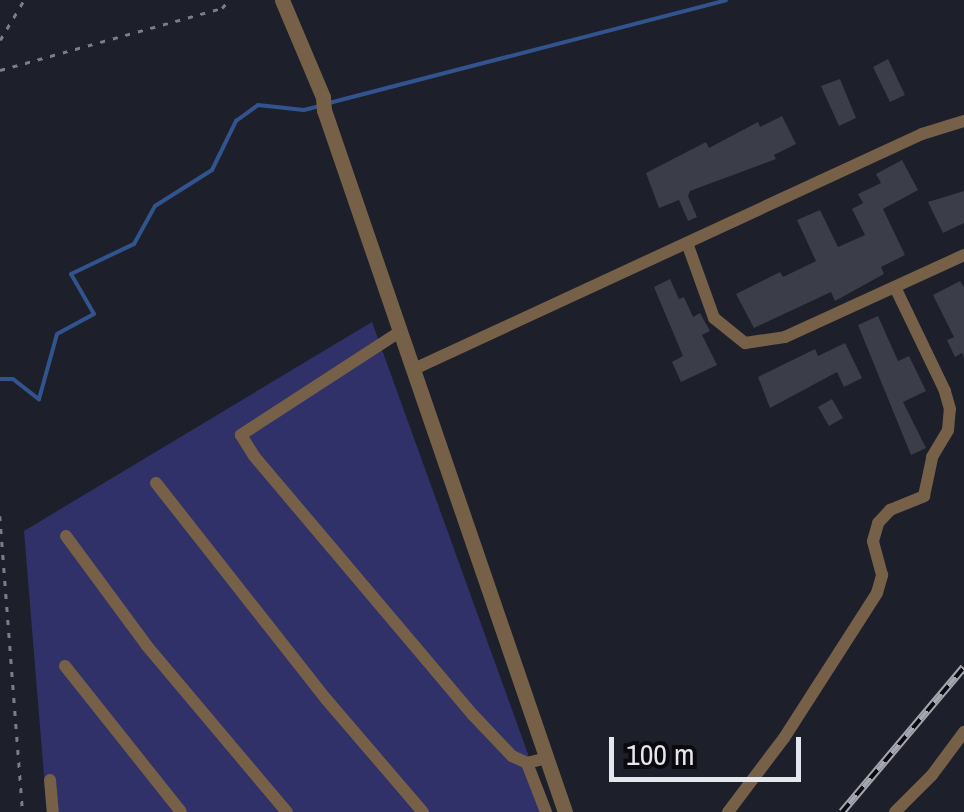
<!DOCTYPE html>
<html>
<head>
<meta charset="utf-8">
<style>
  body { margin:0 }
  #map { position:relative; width:964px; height:812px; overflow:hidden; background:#1d1f2a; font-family:"Archivo Narrow",sans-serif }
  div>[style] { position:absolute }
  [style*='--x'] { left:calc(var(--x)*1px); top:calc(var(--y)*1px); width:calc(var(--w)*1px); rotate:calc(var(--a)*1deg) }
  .green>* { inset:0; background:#313169 }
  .stream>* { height:4px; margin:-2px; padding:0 2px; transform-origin:2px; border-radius:2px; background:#32548e }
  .building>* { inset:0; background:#3b3d49 }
  .path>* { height:2.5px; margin-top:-1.25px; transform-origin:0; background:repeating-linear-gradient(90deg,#7c7d87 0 5px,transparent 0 13px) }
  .minor>* { height:12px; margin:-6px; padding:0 6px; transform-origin:6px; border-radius:6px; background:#766047 }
  .tertiary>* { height:15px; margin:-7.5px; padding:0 7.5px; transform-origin:7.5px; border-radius:7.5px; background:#766047 }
  .rail>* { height:8px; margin-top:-4px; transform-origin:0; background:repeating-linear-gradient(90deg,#09090e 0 11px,#a5a6af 0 22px); box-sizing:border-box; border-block:2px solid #a5a6af }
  span { translate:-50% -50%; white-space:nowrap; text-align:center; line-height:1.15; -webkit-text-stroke:8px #09090e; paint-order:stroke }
  .scale { position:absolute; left:609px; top:737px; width:192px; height:45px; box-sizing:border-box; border:5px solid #e5e6ee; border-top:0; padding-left:12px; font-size:30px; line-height:35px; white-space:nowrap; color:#e5e6ee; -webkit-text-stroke:8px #09090e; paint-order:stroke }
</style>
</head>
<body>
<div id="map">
  <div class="green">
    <i style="clip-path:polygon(372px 322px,549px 812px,47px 812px,24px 531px)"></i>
  </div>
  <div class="stream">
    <i style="--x:329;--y:103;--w:410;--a:-14.5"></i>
    <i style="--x:0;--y:379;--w:13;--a:0"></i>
    <i style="--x:13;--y:379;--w:33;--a:38"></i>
    <i style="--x:39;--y:399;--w:67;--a:-74.5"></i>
    <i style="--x:57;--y:334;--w:42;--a:-28.4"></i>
    <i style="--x:94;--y:314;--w:46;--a:-119.9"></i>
    <i style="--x:71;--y:274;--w:70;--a:-25.5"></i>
    <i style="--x:134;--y:244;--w:43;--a:-61.1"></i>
    <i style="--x:155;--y:206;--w:67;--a:-32.3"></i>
    <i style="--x:212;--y:170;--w:55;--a:-63.9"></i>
    <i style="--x:236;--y:121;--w:27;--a:-36"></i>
    <i style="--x:258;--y:105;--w:46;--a:6.2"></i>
    <i style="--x:304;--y:110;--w:16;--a:-14"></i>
  </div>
  <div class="building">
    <i style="clip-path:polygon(888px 59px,905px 95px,890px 102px,873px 67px)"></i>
    <i style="clip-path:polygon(840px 79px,856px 118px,839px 126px,821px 86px)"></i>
    <i style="clip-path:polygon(782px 116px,796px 144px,774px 155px,776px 159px,690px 191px,688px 196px,697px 217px,688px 221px,679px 200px,659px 208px,646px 173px,706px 142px,709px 148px,758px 122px,760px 127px)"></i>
    <i style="clip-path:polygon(902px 160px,918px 190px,883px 209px,905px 255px,881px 267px,884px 274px,835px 301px,831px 292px,754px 328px,736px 294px,780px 272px,783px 277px,816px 261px,797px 220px,820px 210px,838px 247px,865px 235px,852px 209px,863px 203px,858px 194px,881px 183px,876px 174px)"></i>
    <i style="clip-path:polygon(964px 191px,964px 223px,943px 233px,928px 202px)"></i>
    <i style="clip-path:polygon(670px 279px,679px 299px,684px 297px,693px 317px,700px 313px,710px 331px,702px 335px,717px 365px,681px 382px,672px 362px,683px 356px,654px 287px)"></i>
    <i style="clip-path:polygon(960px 281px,964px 288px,964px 358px,962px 353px,955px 357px,947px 340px,954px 337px,933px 295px)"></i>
    <i style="clip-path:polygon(878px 316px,898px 361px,909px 356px,926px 391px,903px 402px,926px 448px,911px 455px,858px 325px)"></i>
    <i style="clip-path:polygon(845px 343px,862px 378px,844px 387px,837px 372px,770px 408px,758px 377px,815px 349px,818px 356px)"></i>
    <i style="clip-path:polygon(832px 399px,843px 418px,829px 426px,818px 407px)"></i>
  </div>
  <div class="path">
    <i style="--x:0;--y:40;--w:47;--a:-59"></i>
    <i style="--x:0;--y:70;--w:230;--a:-15.6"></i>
    <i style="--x:222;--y:8;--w:11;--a:-49"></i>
    <i style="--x:0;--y:516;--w:297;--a:85.6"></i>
  </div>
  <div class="minor">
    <i style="--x:687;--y:243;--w:80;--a:70.2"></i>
    <i style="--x:714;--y:318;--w:40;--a:39"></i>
    <i style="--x:745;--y:343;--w:40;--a:-8.5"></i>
    <i style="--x:785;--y:337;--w:197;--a:-24.6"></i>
    <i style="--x:401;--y:331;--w:191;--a:147"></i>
    <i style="--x:241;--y:435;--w:25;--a:58"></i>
    <i style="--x:254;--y:456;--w:339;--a:49.8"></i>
    <i style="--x:473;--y:715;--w:57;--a:46.4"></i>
    <i style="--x:512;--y:756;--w:17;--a:25"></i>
    <i style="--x:527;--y:763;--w:21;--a:-14"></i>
    <i style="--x:414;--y:369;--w:560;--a:-24.83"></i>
    <i style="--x:922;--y:134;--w:44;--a:-17.2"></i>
    <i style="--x:156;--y:483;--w:275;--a:51.8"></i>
    <i style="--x:326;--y:699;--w:149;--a:49.4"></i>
    <i style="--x:66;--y:536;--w:137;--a:53.6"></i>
    <i style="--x:147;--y:646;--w:217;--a:49.9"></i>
    <i style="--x:65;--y:666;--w:186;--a:51.5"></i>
    <i style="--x:527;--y:763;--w:53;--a:68.8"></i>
    <i style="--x:50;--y:780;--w:32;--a:85"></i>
    <i style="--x:728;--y:812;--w:93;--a:-52.9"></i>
    <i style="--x:784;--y:738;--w:172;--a:-57.3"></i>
    <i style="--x:877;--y:593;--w:19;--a:-74"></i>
    <i style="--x:882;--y:575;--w:35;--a:-105"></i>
    <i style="--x:873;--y:541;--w:19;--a:-74"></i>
    <i style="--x:878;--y:523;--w:18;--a:-47"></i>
    <i style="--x:890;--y:510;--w:37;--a:-22"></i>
    <i style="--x:924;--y:496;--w:40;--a:-78"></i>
    <i style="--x:932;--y:457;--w:31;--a:-59"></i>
    <i style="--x:948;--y:430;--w:21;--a:-85"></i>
    <i style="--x:950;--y:409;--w:19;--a:-106"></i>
    <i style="--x:945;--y:391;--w:115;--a:-115.7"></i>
    <i style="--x:895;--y:812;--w:52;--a:-45"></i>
    <i style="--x:932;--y:775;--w:54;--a:-53.3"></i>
  </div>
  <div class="tertiary">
    <i style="--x:282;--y:0;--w:105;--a:67.1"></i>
    <i style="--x:323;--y:97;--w:13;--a:86"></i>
    <i style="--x:324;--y:110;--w:742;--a:71.05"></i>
  </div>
  <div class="rail">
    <i style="--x:842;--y:812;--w:189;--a:-49.9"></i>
  </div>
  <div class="scale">100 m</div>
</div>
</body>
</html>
